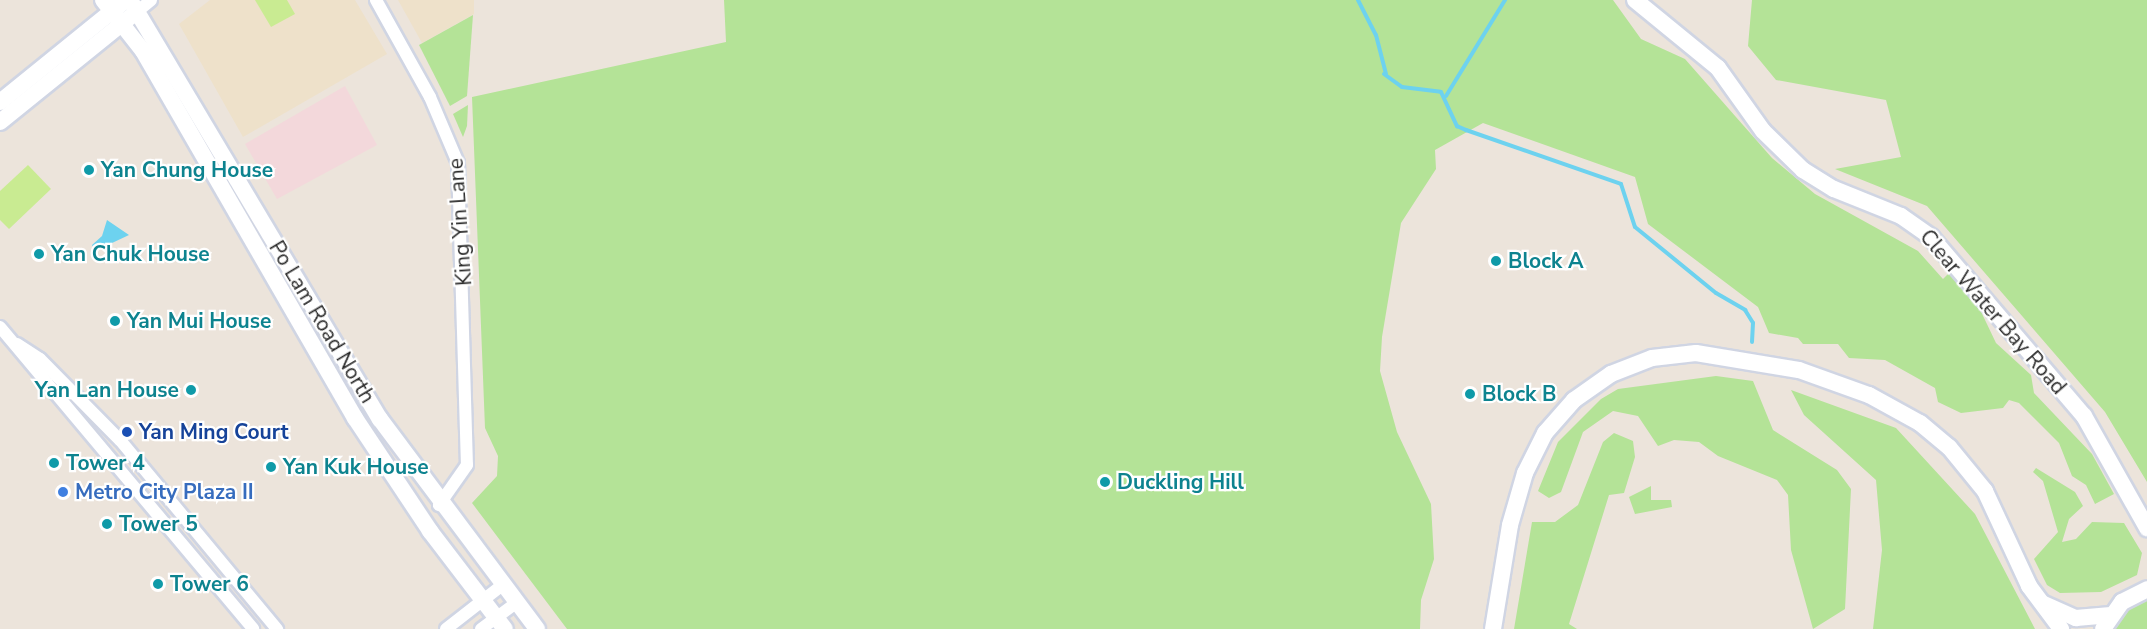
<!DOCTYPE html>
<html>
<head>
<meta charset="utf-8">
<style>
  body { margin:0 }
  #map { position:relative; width:2147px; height:629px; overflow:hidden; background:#ece4db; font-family:"Nunito Sans",sans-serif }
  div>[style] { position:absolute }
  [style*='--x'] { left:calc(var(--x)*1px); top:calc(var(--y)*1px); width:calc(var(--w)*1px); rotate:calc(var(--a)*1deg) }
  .education>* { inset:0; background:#eee1ca }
  .medical>* { inset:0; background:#f3d8db }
  .green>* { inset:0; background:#b4e397 }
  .pitch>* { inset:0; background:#c9eb92 }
  .water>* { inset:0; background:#6dd2ef }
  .stream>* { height:4px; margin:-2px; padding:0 2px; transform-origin:2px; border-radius:2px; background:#6dd2ef }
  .roads { filter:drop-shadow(2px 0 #d0d5e3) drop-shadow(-2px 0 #d0d5e3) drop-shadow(0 2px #d0d5e3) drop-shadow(0 -2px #d0d5e3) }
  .street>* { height:12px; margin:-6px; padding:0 6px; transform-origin:6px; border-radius:6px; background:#fff }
  .secondary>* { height:16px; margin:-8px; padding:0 8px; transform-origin:8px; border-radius:8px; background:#fff }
  .dots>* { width:16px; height:16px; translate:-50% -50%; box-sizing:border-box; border:3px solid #fff; border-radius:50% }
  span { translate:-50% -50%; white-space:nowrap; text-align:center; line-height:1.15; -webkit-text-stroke:4.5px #fff; paint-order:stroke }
  .culture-label { font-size:21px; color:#0d838f; font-weight:700 }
  .left { translate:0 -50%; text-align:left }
  .right { translate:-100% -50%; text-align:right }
  .street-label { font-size:21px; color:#292929 }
  .transit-label { font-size:21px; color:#164399; font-weight:700 }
  .shop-label { font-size:21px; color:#366cbe; font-weight:700 }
</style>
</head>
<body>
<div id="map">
  <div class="education">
    <i style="clip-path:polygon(210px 0,355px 0,387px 54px,243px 137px,179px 24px)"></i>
    <i style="clip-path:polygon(398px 0,474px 0,474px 14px,422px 43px)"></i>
  </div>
  <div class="medical">
    <i style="clip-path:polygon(345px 86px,377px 145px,277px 199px,245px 144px)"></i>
  </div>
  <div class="green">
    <i style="clip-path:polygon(724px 0,1613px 0,1641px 39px,1685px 59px,1772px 158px,1815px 194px,1918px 251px,1943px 279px,1951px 271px,1975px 299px,1996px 343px,2031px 375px,2034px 393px,2092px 454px,2114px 494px,2095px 504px,2086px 485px,2072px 476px,2059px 443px,2019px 403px,2009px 400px,2003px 408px,1961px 413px,1938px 402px,1935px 388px,1885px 360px,1849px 358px,1838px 344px,1803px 344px,1798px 338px,1769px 333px,1758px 307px,1648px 224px,1635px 177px,1483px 123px,1435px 150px,1436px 169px,1401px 223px,1382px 337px,1380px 371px,1397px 432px,1431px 504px,1434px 559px,1421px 600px,1420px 629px,567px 629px,472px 503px,497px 476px,498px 456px,485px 428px,472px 97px,726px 42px)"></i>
    <i style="clip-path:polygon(1752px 0,2147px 0,2147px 482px,2105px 412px,1927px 206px,1835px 169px,1901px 157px,1886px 100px,1776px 80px,1748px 46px)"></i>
    <i style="clip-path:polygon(473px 15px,467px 96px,450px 106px,419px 45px)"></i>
    <i style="clip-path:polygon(468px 105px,467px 126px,463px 137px,453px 114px)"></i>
    <i style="clip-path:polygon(1716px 376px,1753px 381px,1773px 430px,1837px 470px,1851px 489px,1845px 609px,1813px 629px,1791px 550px,1788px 495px,1777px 480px,1718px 456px,1699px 442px,1674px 440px,1658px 446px,1638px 416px,1613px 411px,1583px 432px,1561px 492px,1549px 498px,1538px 491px,1558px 442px,1601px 399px,1618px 389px)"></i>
    <i style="clip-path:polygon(1791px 390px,1896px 428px,1975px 514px,2035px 629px,1873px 629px,1882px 550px,1876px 480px,1804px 415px)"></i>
    <i style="clip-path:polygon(1614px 433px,1633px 441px,1635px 457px,1624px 493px,1609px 495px,1569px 624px,1577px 629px,1514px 629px,1532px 522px,1555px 522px,1578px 505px,1603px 442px)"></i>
    <i style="clip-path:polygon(2036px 468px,2075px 492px,2083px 506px,2069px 519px,2062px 542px,2076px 539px,2092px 522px,2124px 523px,2142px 553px,2137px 575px,2101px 592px,2060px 593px,2047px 585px,2034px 559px,2058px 532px,2043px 481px,2033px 472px)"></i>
    <i style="clip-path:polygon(1651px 486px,1651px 500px,1671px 500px,1672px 507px,1635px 514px,1629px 497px)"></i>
    <i style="clip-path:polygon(2147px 598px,2147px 629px,2112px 629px,2127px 609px)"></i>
  </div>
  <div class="pitch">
    <i style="clip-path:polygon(255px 0,287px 0,295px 14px,271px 27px)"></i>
    <i style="clip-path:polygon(28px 165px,51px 189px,9px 229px,0 220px,0 191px)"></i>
  </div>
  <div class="water">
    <i style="clip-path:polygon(107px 220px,129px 235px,95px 251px,92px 245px,102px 236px)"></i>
  </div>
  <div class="stream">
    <i style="--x:1358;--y:0;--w:39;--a:63"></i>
    <i style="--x:1376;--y:35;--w:40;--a:75.6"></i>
    <i style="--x:1384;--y:74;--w:22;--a:36"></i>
    <i style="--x:1402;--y:87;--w:39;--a:7"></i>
    <i style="--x:1441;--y:92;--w:38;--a:65"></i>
    <i style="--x:1457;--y:126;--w:10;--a:24"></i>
    <i style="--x:1466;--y:130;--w:164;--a:19.2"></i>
    <i style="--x:1621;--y:184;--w:45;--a:72"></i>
    <i style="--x:1635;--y:227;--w:104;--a:39.2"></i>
    <i style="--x:1716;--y:293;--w:34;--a:30"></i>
    <i style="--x:1745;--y:310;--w:15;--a:58"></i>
    <i style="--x:1753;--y:323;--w:19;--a:93"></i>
    <i style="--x:1446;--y:96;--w:113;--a:-58.4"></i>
  </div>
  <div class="roads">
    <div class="street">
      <i style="--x:376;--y:0;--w:111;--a:60.9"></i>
      <i style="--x:430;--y:97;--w:72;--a:67"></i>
      <i style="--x:458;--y:163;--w:302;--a:88.3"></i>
      <i style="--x:467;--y:465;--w:49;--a:125"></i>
      <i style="--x:138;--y:11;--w:17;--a:-40"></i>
      <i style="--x:0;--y:327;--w:394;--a:50"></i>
      <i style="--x:17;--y:344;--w:27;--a:33"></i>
      <i style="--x:40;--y:359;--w:114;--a:45.4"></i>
      <i style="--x:120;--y:440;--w:246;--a:50.3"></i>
      <i style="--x:446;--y:629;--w:70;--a:-38"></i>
      <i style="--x:481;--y:629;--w:44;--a:-36.6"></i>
    </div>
    <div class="secondary">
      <i style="--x:103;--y:0;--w:65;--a:51.9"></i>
      <i style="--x:143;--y:51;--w:424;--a:60"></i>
      <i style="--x:355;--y:418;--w:136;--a:56.4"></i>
      <i style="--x:430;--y:531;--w:123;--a:52.6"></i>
      <i style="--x:130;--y:0;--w:488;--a:59.2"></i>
      <i style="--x:380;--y:419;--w:262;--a:53.2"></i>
      <i style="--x:1635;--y:0;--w:107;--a:39.3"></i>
      <i style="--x:1718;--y:68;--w:77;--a:54.5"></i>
      <i style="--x:1763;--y:131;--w:56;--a:44.3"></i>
      <i style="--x:1803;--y:170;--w:36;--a:32"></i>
      <i style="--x:1834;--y:189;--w:72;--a:21.9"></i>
      <i style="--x:1901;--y:216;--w:37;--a:35"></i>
      <i style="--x:1931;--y:237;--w:235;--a:49.5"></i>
      <i style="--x:2084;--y:416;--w:129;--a:60.6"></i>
      <i style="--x:0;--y:102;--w:156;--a:-39"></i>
      <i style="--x:0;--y:122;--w:167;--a:-38.9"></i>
      <i style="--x:2044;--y:604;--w:35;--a:24"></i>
      <i style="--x:2076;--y:618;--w:32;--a:-5"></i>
      <i style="--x:1493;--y:629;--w:105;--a:-80.7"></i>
      <i style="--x:1510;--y:525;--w:54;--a:-73.9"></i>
      <i style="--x:1525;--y:473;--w:45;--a:-63.4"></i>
      <i style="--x:1545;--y:433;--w:44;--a:-48.7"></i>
      <i style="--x:1574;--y:400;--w:45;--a:-35.1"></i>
      <i style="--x:1611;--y:374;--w:44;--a:-21.3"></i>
      <i style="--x:1652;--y:358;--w:44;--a:-6.5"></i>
      <i style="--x:1696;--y:353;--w:104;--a:9.4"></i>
      <i style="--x:1799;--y:370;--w:74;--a:19.7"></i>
      <i style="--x:1869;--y:395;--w:58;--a:28.8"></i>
      <i style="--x:1920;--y:423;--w:38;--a:40"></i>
      <i style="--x:1949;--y:447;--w:57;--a:50.7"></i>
      <i style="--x:1985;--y:491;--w:105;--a:65.1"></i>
      <i style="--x:2029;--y:586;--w:54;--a:53.3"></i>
      <i style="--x:2103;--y:629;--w:33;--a:-55"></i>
      <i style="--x:2122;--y:602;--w:28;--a:-27"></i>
    </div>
  </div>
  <div class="dots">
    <i style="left:89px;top:170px;background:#0f9aa8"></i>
    <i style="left:39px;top:254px;background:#0f9aa8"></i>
    <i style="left:1496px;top:261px;background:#0f9aa8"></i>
    <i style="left:115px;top:321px;background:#0f9aa8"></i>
    <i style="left:191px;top:390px;background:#0f9aa8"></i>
    <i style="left:1470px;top:394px;background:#0f9aa8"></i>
    <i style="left:127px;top:432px;background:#1a4fb4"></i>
    <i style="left:54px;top:463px;background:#0f9aa8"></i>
    <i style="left:271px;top:467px;background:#0f9aa8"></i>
    <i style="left:1105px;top:482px;background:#0f9aa8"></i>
    <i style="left:63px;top:492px;background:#3f7fe0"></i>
    <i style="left:107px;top:524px;background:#0f9aa8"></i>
    <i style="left:158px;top:584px;background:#0f9aa8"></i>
  </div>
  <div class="culture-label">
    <span class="left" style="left:101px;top:170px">Yan Chung House</span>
    <span class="left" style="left:51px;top:254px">Yan Chuk House</span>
    <span class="left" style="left:1508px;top:261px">Block A</span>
    <span class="left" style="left:127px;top:321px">Yan Mui House</span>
    <span class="right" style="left:179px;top:390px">Yan Lan House</span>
    <span class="left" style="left:1482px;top:394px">Block B</span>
    <span class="left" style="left:66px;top:463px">Tower 4</span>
    <span class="left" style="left:283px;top:467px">Yan Kuk House</span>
    <span class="left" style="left:1117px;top:482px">Duckling Hill</span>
    <span class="left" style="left:119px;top:524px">Tower 5</span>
    <span class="left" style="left:170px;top:584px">Tower 6</span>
  </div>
  <div class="street-label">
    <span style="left:460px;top:222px;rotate:-94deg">King Yin Lane</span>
    <span style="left:1993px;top:312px;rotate:49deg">Clear Water Bay Road</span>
    <span style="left:322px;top:322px;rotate:59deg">Po Lam Road North</span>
  </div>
  <div class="transit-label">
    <span class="left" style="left:139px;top:432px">Yan Ming Court</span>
  </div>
  <div class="shop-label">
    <span class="left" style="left:75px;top:492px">Metro City Plaza II</span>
  </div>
</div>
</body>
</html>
